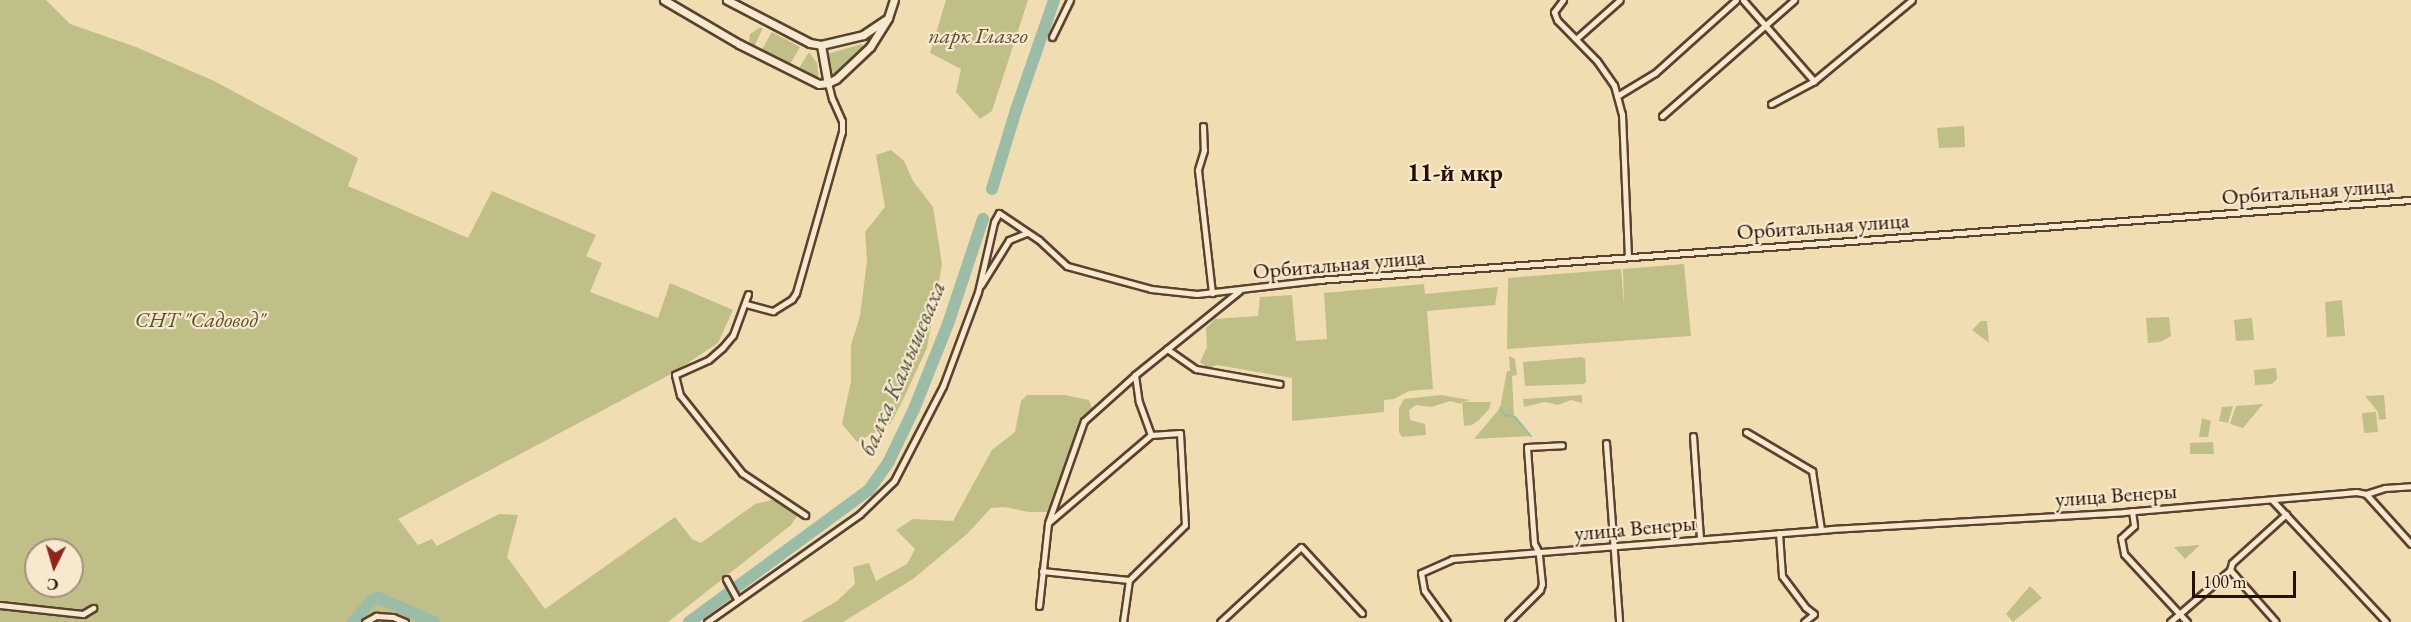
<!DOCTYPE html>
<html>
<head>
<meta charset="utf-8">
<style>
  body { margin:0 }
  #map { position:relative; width:2411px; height:622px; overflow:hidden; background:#f1ddb2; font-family:"EB Garamond",serif }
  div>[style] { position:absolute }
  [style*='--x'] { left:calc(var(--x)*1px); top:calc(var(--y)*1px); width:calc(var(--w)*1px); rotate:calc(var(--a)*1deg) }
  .green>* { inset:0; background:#c0bf88 }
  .stream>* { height:2px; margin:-1px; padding:0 1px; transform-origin:1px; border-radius:1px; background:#9bbda8 }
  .river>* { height:12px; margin:-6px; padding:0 6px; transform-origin:6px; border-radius:6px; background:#9bbda8 }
  .roads { filter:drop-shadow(2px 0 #5a422e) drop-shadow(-2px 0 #5a422e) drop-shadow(0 2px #5a422e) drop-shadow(0 -2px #5a422e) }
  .minor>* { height:5px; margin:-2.5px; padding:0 2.5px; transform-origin:2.5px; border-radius:2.5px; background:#f6e9cd }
  .tertiary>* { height:7px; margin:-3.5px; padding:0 3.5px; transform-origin:3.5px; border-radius:3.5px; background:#f6e9cd }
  span { translate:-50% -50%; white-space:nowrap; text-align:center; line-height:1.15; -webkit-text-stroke:4.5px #f6e9cd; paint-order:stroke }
  .park-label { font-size:22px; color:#5d4c31; font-style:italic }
  .street-label { font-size:22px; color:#270e02 }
  .neighbourhood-label { font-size:24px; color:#270e02; font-weight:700 }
  .water-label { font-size:24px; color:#504b3c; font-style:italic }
  .north { position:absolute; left:24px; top:538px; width:60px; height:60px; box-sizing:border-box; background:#f6e9cd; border:2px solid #a3917c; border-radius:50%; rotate:185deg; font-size:16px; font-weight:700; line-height:24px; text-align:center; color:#270e02 }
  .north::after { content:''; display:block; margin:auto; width:21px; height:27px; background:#8f2418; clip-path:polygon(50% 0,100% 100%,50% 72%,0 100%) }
  .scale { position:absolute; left:2192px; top:571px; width:104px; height:27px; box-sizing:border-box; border:3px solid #270e02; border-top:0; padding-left:8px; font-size:18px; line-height:21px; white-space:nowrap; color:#270e02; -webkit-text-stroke:4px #f6e9cd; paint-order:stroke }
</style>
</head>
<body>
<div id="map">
  <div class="green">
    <i style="clip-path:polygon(evenodd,0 0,46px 0,70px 24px,136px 47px,214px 81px,358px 158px,348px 186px,468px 238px,492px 191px,596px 235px,586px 256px,602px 263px,590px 292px,658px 318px,670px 283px,733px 310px,718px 343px,671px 374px,398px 519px,418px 545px,432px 539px,437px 546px,499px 514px,518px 515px,507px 557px,545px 609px,675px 517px,692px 539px,701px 543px,755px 504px,772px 500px,786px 501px,795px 508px,797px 516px,791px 525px,668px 622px,367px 622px,368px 601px,353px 622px,0 622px,0 0,36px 550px,72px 550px,72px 586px,36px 586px,36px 550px)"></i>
    <i style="clip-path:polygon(946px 0,1028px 0,992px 111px,980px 119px,956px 92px,961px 69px,930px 53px)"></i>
    <i style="clip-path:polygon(759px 28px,763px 28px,754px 47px,749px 41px,750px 34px)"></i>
    <i style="clip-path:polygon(772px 32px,800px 47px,789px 66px,761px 51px)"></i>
    <i style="clip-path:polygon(862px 44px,863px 49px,832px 78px,827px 54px)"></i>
    <i style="clip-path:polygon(809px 52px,817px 63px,819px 80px,798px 70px)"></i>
    <i style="clip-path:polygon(1964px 126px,1965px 147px,1939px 148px,1937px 128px)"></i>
    <i style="clip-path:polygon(891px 150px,904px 161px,913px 181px,933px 207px,942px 264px,927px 348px,902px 402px,890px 424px,857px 442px,842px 424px,851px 381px,851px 345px,860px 316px,867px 261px,865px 232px,885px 207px,876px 155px)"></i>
    <i style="clip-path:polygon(1684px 264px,1691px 336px,1507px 349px,1508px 278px,1621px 269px,1624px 306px,1623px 269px)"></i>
    <i style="clip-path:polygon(1424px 284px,1425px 294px,1498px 287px,1495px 305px,1427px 311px,1433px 389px,1409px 391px,1394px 399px,1384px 400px,1384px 412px,1292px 421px,1292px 378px,1217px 365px,1207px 368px,1200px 362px,1207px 347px,1206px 328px,1215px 319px,1258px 316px,1260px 297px,1292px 295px,1296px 341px,1327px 339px,1324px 293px)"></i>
    <i style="clip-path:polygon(2342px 300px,2345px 336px,2327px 337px,2325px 302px)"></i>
    <i style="clip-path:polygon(2169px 317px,2171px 336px,2160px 342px,2148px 343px,2146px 318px)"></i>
    <i style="clip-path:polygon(2252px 318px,2254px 340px,2236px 341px,2234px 320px)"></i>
    <i style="clip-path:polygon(1981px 321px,1987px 321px,1989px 343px,1972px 330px)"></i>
    <i style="clip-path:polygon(1509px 356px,1515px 359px,1517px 375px,1512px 376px,1514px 416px,1531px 436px,1474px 439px,1500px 408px,1507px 371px,1510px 371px)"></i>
    <i style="clip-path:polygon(1582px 357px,1585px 359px,1586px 382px,1584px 384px,1525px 386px,1523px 362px)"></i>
    <i style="clip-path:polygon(2276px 368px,2277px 379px,2272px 384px,2255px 385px,2254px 370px)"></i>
    <i style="clip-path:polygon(1027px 395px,1065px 395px,1089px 400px,1093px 410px,1084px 421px,1051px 512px,1029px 512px,1004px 507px,991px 508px,967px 534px,913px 579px,843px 622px,801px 622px,837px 601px,855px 584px,853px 567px,869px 563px,876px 581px,907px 564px,915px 549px,896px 530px,913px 519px,953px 521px,992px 450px,1015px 432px,1021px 401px)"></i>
    <i style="clip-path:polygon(1441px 395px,1470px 400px,1463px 402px,1491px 402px,1489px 409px,1480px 419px,1472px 425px,1464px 426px,1462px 401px,1461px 404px,1450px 401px,1431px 407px,1416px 405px,1409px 410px,1410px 420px,1425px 424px,1426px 435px,1402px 437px,1399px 432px,1399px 408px,1404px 399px)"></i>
    <i style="clip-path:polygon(1582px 395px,1582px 403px,1571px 400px,1558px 405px,1545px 402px,1524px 407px,1523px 399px)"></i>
    <i style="clip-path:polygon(2384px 395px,2386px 419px,2379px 420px,2378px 412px,2365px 396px)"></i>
    <i style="clip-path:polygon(2263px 404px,2243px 428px,2230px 424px,2236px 406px)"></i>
    <i style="clip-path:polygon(2233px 406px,2228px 423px,2219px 421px,2222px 407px)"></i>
    <i style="clip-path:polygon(2376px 412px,2378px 432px,2364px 433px,2362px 413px)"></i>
    <i style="clip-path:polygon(2202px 418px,2211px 421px,2208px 437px,2199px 437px)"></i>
    <i style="clip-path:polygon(2213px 442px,2214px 454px,2190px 454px,2190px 443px)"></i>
    <i style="clip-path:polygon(2200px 545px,2185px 559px,2174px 547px)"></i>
    <i style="clip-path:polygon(2030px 586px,2042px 598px,2013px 622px,2006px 614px)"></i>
  </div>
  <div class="stream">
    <i style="--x:1500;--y:408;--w:9;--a:54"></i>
    <i style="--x:1505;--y:415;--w:10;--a:11"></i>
    <i style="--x:1515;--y:417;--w:25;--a:50"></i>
  </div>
  <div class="river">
    <i style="--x:992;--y:189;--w:83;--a:-73.1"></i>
    <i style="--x:1016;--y:110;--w:116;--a:-70.9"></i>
    <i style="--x:353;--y:622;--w:28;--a:-49"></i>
    <i style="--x:371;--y:601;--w:8;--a:-23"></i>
    <i style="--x:378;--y:598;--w:61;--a:23.2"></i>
    <i style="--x:689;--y:622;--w:223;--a:-36.3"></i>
    <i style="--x:869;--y:490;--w:35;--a:-55"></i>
    <i style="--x:889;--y:461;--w:58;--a:-64.3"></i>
    <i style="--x:914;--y:409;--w:92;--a:-68.2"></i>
    <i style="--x:948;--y:324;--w:111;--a:-71.6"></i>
  </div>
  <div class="roads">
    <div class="minor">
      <i style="--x:1563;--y:0;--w:15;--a:127"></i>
      <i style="--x:1554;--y:12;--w:9;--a:69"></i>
      <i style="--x:1557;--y:20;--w:57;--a:45.7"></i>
      <i style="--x:1597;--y:61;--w:29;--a:55"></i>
      <i style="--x:1614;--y:85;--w:30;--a:75"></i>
      <i style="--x:1622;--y:114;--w:143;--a:87.6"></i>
      <i style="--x:1743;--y:0;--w:108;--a:48.8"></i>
      <i style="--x:1052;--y:37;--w:41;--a:-64.1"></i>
      <i style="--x:1577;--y:38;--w:57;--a:-41.5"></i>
      <i style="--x:1617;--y:96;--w:44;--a:-31.2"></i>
      <i style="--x:1655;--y:73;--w:109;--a:-42"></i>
      <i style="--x:1771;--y:104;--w:49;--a:-28.1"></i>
      <i style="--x:1814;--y:81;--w:127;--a:-39.6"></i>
      <i style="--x:1662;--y:116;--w:176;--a:-41.3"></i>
      <i style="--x:1203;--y:126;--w:24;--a:88"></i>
      <i style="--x:1204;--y:150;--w:21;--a:107"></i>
      <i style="--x:1198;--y:170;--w:124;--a:83.5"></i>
      <i style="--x:981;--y:285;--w:53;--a:-58.1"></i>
      <i style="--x:1009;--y:240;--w:18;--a:-22"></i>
      <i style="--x:748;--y:294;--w:44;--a:110.1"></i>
      <i style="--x:733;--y:335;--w:17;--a:130"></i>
      <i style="--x:722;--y:348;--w:18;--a:139"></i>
      <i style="--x:708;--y:360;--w:36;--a:156"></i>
      <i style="--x:675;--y:375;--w:21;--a:76"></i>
      <i style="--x:680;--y:395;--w:100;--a:51.5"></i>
      <i style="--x:742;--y:473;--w:76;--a:33.7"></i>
      <i style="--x:746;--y:304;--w:28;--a:15"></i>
      <i style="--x:773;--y:311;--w:22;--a:-32"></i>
      <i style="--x:792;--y:299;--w:7;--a:-56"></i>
      <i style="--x:796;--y:293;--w:167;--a:-74.1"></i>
      <i style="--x:842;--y:132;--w:11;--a:-90"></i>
      <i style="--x:842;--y:121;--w:24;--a:-114"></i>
      <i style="--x:832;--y:99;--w:16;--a:-104"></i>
      <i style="--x:1167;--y:349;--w:35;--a:35"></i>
      <i style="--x:1196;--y:369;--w:85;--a:10.1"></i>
      <i style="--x:1135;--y:375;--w:27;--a:82"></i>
      <i style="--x:1139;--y:402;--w:35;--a:70"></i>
      <i style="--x:1746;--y:432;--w:77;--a:30.6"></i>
      <i style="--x:1812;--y:471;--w:59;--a:81.2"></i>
      <i style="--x:1693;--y:436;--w:103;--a:86.1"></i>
      <i style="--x:1606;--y:443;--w:179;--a:85.8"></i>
      <i style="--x:2366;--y:494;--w:67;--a:48"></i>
      <i style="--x:2272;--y:500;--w:167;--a:46.9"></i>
      <i style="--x:2132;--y:511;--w:15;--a:82"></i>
      <i style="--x:2134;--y:526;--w:18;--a:137"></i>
      <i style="--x:2121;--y:538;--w:16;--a:79"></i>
      <i style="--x:2124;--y:554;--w:93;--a:47.2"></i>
      <i style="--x:1049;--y:522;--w:134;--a:-40.5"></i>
      <i style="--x:1151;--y:435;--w:29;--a:-4"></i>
      <i style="--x:1180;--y:433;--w:92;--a:86.9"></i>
      <i style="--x:1185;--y:525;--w:78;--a:135.5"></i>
      <i style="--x:1779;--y:533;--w:43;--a:86"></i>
      <i style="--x:1782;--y:576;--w:39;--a:53"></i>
      <i style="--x:1805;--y:607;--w:11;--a:38"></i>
      <i style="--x:1814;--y:614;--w:13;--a:141"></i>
      <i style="--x:2230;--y:570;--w:69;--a:48.5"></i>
      <i style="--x:1042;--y:571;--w:87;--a:5.9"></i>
      <i style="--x:726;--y:579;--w:23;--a:61"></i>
      <i style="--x:0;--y:605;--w:83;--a:6.2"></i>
      <i style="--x:83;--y:614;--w:12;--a:-31"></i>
      <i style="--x:1039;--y:606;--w:83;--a:-83.8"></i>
      <i style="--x:1048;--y:523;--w:108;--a:-70.6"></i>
      <i style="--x:1084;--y:421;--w:69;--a:-42"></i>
      <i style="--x:1135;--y:375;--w:134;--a:-38.9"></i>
      <i style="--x:365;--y:622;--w:13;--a:-29"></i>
      <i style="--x:376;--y:616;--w:17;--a:3"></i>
      <i style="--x:393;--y:617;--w:13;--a:23"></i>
      <i style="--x:707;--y:622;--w:187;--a:-35.2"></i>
      <i style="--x:860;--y:514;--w:47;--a:-44.1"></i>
      <i style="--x:894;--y:481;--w:107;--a:-62.7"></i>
      <i style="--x:943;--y:386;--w:100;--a:-69.6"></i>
      <i style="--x:978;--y:292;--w:72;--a:-77.1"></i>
      <i style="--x:994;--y:222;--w:10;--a:-61"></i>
      <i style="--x:999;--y:213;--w:48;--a:34"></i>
      <i style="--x:1039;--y:240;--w:38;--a:43"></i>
      <i style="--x:1067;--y:266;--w:87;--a:15.3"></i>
      <i style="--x:1151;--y:289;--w:46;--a:6.2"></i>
      <i style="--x:1197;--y:294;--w:122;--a:-6.6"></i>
      <i style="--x:1318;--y:280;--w:1096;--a:-4.19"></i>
      <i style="--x:1123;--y:622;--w:42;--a:-81.9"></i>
      <i style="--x:1220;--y:622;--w:110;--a:-42.8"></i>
      <i style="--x:1301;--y:547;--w:90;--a:47.3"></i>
      <i style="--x:1447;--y:622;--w:39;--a:-126"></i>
      <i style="--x:1424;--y:590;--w:17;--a:-100"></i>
      <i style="--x:1421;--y:573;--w:34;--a:-24"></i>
      <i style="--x:1452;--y:559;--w:380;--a:-4.5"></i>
      <i style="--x:1831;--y:529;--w:293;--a:-3.3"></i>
      <i style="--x:2124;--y:512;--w:233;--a:-4.9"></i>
      <i style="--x:2356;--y:492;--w:10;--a:11"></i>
      <i style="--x:2366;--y:494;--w:20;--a:-18"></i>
      <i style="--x:2385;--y:488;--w:26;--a:-4"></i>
      <i style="--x:1508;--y:622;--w:45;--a:-45"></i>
      <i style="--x:1540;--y:590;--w:6;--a:-72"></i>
      <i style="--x:1542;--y:584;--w:31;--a:-96"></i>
      <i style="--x:1539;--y:553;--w:11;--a:-117"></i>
      <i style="--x:1534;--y:543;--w:96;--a:-94.2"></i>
      <i style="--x:1527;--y:447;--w:35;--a:-3"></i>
      <i style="--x:2170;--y:622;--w:79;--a:-40.9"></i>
      <i style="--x:2230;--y:570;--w:7;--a:-74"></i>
      <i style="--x:2232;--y:563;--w:73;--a:-42.2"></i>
    </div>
    <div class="tertiary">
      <i style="--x:664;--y:0;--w:87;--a:30.4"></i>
      <i style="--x:739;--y:44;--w:89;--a:26.6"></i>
      <i style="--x:819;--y:84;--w:9;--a:-6"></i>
      <i style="--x:828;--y:83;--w:9;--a:-27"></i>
      <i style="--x:836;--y:79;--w:47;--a:-43.3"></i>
      <i style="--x:870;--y:47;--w:34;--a:-58"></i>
      <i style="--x:888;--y:18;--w:19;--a:-72"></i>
      <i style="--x:727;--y:0;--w:93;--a:27.4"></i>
      <i style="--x:810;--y:43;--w:11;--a:10"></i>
      <i style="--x:821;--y:45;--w:43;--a:-13.4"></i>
      <i style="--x:863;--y:35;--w:27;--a:-34"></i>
      <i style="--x:821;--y:45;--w:39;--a:80"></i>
    </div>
  </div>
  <div class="park-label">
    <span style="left:978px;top:36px">парк Глазго</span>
    <span style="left:200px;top:320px">СНТ "Садовод"</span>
  </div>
  <div class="street-label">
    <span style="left:2308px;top:191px;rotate:-4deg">Орбитальная улица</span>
    <span style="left:1823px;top:226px;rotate:-4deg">Орбитальная улица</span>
    <span style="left:1339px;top:264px;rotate:-5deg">Орбитальная улица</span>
    <span style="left:2116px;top:495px;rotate:-4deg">улица Венеры</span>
    <span style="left:1635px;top:528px;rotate:-5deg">улица Венеры</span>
  </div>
  <div class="neighbourhood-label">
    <span style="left:1455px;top:173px">11-й мкр</span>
  </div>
  <div class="water-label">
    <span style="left:902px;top:368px;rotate:-67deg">балка Камышеваха</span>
  </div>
  <div class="north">С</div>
  <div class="scale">100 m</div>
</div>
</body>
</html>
